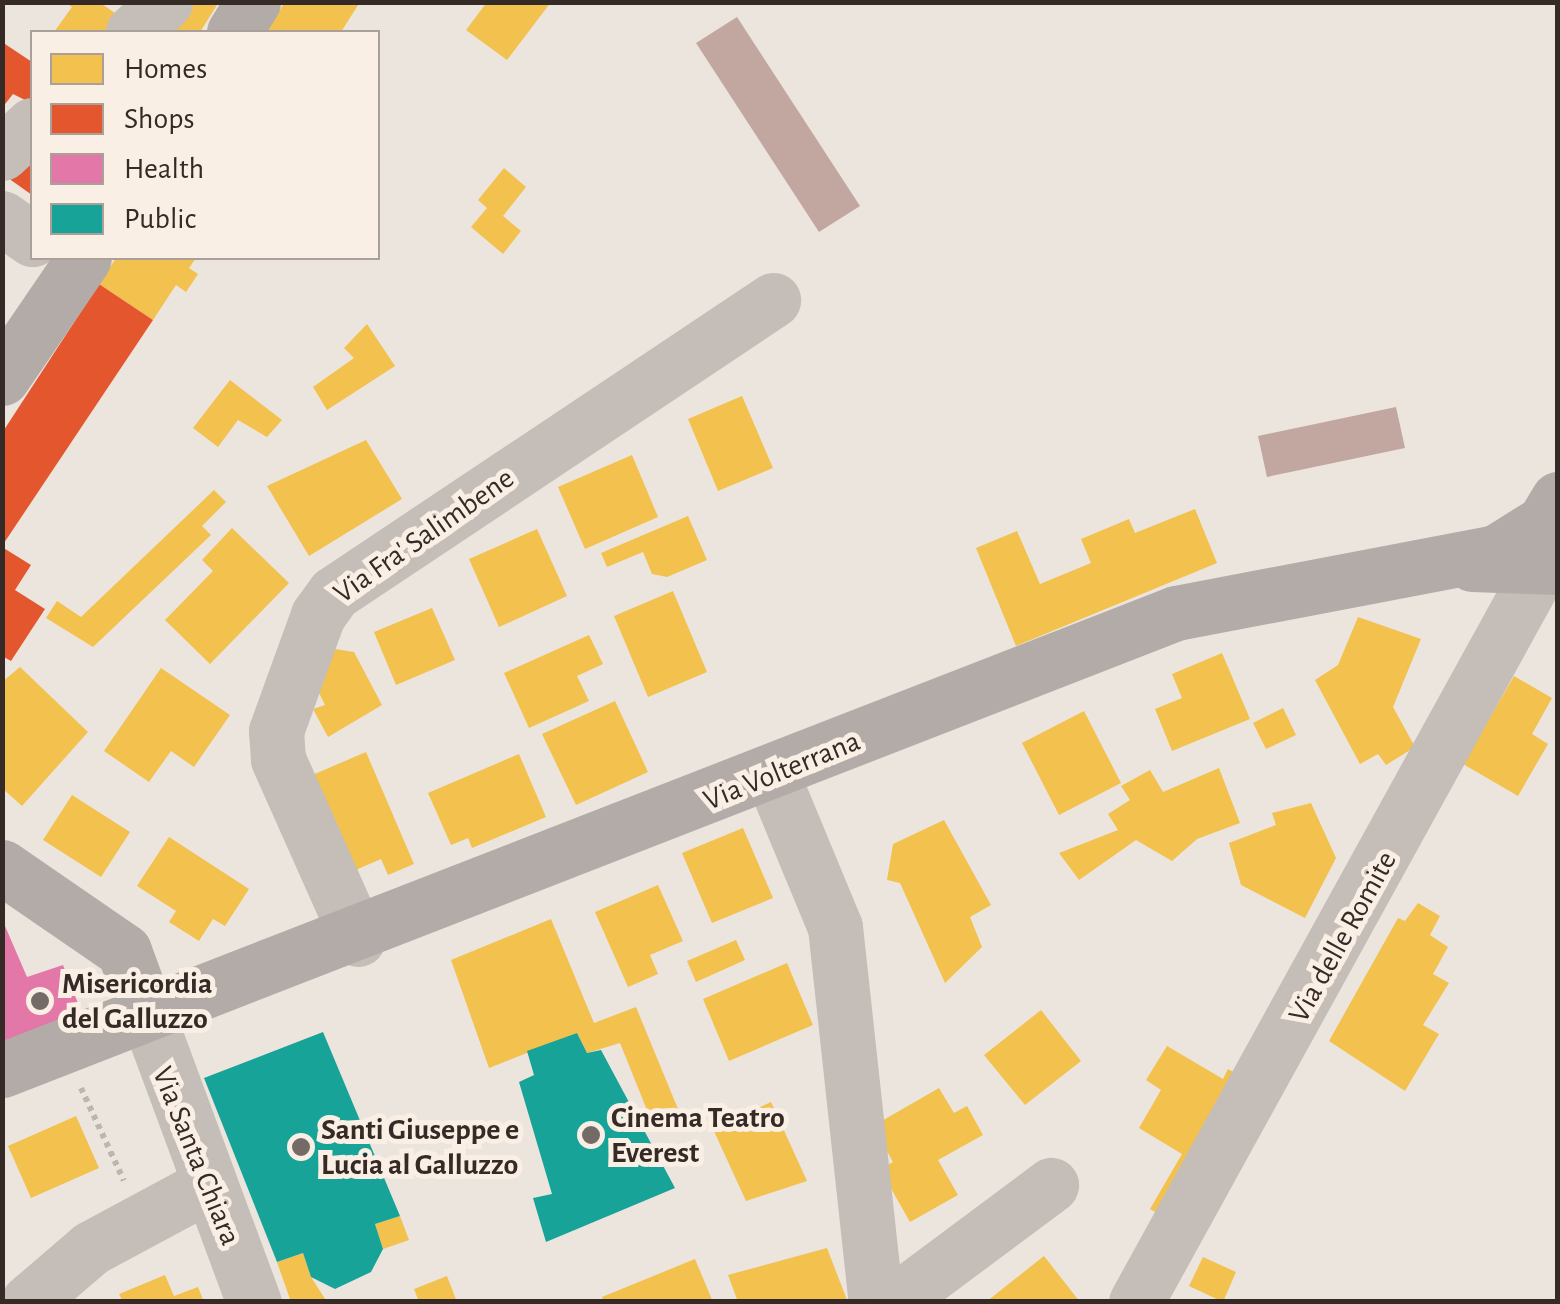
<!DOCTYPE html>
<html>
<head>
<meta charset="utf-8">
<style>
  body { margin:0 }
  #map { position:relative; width:1560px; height:1304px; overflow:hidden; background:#ece5de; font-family:"Alegreya Sans",sans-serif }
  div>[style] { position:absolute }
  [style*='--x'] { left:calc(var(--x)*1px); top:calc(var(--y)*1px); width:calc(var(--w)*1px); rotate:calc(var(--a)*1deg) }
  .homes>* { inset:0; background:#f2c14e }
  .shops>* { inset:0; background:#e4572e }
  .health>* { inset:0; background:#e377a8 }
  .public>* { inset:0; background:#17a398 }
  .building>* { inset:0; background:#c1a79f }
  .path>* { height:6px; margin-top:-3px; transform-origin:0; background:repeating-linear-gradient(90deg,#bdb5b0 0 5px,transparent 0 10px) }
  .minor>* { height:55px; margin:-27.5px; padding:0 27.5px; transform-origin:27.5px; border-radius:27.5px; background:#c5bdb7 }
  .major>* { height:55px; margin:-27.5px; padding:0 27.5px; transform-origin:27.5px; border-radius:27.5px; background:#b3aba7 }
  .dots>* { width:28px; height:28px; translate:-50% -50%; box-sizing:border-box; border:5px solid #faefe5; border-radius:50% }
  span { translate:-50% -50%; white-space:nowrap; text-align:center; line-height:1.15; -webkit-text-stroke:10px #faefe5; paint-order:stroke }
  .street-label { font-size:30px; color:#352a26 }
  .poi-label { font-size:30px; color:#352a26; font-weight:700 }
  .left { translate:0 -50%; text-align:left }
  .frame { position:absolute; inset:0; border:5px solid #352a26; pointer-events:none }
  .legend { position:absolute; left:30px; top:30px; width:350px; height:230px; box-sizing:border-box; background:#faefe5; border:2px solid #aba099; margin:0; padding:12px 18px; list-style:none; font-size:30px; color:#352a26 }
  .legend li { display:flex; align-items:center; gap:20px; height:50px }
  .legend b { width:50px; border:2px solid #aba099 }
</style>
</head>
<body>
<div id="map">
  <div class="homes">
    <i style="clip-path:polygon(65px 2px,99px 2px,125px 20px,110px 32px,54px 32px,72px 7px)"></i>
    <i style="clip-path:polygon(177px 2px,219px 2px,200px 32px,143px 32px)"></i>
    <i style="clip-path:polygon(285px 2px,360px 2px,341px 32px,265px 32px)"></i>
    <i style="clip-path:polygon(487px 2px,551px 2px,507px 60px,466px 30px)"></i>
    <i style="clip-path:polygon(504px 168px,526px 187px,503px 216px,521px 231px,503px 254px,471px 227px,487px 208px,478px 200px)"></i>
    <i style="clip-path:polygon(116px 258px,196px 258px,189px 268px,198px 274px,186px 292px,176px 285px,153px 320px,99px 284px)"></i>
    <i style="clip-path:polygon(367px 324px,395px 366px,327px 410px,313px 387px,354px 358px,344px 348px)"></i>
    <i style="clip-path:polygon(230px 380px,282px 420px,267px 437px,238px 420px,218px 447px,193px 428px)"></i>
    <i style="clip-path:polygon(742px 396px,773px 468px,718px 491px,688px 419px)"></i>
    <i style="clip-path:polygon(366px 440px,402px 499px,309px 556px,267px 486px)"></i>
    <i style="clip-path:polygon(632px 455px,658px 517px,585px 549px,558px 487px)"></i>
    <i style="clip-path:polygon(214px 490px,226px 502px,202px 526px,211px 535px,93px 647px,46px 618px,57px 601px,81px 617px)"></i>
    <i style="clip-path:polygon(1195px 509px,1217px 563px,1016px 646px,976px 548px,1017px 531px,1040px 584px,1091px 563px,1081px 539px,1129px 519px,1135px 533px)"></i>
    <i style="clip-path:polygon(688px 516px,707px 560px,667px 577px,652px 574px,643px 552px,607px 567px,601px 553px)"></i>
    <i style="clip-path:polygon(232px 528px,289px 583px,210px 664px,165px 620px,213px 571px,202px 560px)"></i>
    <i style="clip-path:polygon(537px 529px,567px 596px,499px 627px,469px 559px)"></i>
    <i style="clip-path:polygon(673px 591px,707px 672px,648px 697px,614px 616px)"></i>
    <i style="clip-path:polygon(432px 608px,455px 660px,396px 685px,374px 632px)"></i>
    <i style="clip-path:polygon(1358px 617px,1421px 639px,1393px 707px,1415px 747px,1386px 765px,1378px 754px,1360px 764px,1315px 680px,1338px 665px)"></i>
    <i style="clip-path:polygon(589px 635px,603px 664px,577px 676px,589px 701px,529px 728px,504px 673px)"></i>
    <i style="clip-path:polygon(335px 649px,354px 652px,382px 705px,328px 737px,313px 709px,325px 705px,319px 693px)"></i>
    <i style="clip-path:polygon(1222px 653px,1250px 719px,1172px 751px,1155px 709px,1182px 698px,1172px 674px)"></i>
    <i style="clip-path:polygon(20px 667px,88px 732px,22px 806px,2px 788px,2px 682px)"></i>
    <i style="clip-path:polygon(161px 668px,230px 715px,194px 767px,171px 751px,149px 782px,104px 751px)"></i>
    <i style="clip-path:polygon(1514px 676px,1552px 698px,1532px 734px,1548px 744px,1518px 796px,1463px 764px)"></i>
    <i style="clip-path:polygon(615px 701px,648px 772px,576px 805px,542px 734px)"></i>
    <i style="clip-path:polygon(1283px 708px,1296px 735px,1266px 749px,1253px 723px)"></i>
    <i style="clip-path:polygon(1084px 711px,1121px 783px,1059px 815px,1022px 743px)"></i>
    <i style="clip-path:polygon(366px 752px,414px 864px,388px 875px,381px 859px,344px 875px,303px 779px)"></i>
    <i style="clip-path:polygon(519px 754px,546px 817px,472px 848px,468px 838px,451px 845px,428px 793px)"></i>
    <i style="clip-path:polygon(1219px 768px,1240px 823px,1197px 839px,1172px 861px,1136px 840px,1079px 880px,1059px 853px,1118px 830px,1108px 814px,1130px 800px,1121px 786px,1150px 770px,1163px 792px)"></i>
    <i style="clip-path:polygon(72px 795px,130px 832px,101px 877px,43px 840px)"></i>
    <i style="clip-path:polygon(1311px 803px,1336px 858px,1305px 918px,1241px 885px,1229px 843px,1276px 825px,1272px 813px)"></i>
    <i style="clip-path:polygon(944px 820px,991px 905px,970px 917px,982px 947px,945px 983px,900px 883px,887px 880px,893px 844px)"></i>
    <i style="clip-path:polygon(743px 828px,773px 898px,712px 923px,682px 853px)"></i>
    <i style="clip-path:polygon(169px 837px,249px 889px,225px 926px,213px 919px,199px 941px,169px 922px,176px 911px,137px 886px)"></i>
    <i style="clip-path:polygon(658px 885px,683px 941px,650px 955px,658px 974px,628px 987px,595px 912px)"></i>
    <i style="clip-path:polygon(1418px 903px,1440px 916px,1430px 935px,1448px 947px,1433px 974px,1449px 983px,1423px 1025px,1439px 1034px,1405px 1091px,1329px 1041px,1398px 918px,1405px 921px)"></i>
    <i style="clip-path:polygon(551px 919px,594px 1023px,636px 1007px,678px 1109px,651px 1120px,620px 1043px,587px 1053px,577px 1033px,489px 1068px,451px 960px)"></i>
    <i style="clip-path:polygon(736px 940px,745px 960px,696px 982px,687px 961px)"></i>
    <i style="clip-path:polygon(787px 963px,813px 1025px,729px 1061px,703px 999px)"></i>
    <i style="clip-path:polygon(1041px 1010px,1081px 1061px,1025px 1105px,984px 1055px)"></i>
    <i style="clip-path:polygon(1167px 1046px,1223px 1079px,1228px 1069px,1251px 1082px,1170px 1220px,1150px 1209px,1182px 1154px,1139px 1128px,1161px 1090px,1146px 1080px)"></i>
    <i style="clip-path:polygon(939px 1088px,954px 1113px,967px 1106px,983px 1135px,938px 1160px,958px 1195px,910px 1222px,880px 1169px,893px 1162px,873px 1126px)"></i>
    <i style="clip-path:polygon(771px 1102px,807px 1181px,746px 1201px,713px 1129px)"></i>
    <i style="clip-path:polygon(76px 1116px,99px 1168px,31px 1198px,8px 1146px)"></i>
    <i style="clip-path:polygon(400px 1216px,409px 1240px,383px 1249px,375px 1224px)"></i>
    <i style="clip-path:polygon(827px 1248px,847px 1300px,738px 1302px,728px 1275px)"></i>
    <i style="clip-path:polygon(303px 1253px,311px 1277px,327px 1302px,291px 1302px,277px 1262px)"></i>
    <i style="clip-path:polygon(1044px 1256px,1080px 1302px,986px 1302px)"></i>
    <i style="clip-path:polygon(1203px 1257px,1236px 1272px,1223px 1302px,1189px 1286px)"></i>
    <i style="clip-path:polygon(695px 1259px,713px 1302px,604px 1302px,602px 1297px)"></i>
    <i style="clip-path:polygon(165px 1275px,174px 1296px,198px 1287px,204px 1302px,123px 1302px,119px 1294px)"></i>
    <i style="clip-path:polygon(447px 1276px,457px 1302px,419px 1302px,414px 1289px)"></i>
  </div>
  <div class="shops">
    <i style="clip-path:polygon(2px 42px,32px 62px,31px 103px,13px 94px,2px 108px)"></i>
    <i style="clip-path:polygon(32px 159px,32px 195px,8px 178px)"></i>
    <i style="clip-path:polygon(99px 284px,153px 320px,2px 546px,2px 433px)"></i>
    <i style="clip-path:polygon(2px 547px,31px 565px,15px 590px,45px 609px,11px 661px,2px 656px)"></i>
  </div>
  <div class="health">
    <i style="clip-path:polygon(2px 919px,27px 977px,63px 965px,86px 1024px,2px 1060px)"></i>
  </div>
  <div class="public">
    <i style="clip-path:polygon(323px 1032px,400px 1216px,375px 1224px,383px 1249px,371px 1272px,335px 1289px,311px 1277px,303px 1253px,277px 1262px,204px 1078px)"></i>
    <i style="clip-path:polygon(577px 1033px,587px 1053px,601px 1050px,675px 1188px,546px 1242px,533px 1198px,552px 1194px,519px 1082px,534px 1075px,527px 1051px)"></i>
  </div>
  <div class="building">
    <i style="clip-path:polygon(737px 17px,860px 206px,819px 232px,696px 43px)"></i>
    <i style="clip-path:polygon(1396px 407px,1405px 448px,1267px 477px,1258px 436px)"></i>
  </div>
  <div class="path">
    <i style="--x:81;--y:1088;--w:102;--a:65.2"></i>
  </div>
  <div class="minor">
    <i style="--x:133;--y:32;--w:44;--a:-43.2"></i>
    <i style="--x:2;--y:153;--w:41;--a:-43"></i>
    <i style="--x:2;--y:218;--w:37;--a:35"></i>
    <i style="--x:772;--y:775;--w:165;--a:67.5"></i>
    <i style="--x:835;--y:927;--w:377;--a:83.8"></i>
    <i style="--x:358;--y:939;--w:197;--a:-114"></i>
    <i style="--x:278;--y:759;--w:28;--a:-94"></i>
    <i style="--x:276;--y:731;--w:123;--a:-70.1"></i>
    <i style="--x:318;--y:615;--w:27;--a:-54"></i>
    <i style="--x:334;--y:593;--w:528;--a:-33.72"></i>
    <i style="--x:145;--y:1008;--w:314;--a:69.7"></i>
    <i style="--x:28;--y:1302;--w:83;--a:-40.6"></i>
    <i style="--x:91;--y:1248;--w:133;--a:-28.3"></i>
    <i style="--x:894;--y:1302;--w:196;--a:-36.7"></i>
    <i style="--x:1136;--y:1302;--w:839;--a:-61.14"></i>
  </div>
  <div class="major">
    <i style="--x:234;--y:32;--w:36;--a:-58"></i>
    <i style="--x:2;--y:378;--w:145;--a:-55.7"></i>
    <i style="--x:1472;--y:564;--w:86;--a:2"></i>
    <i style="--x:2;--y:867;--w:148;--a:34.5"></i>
    <i style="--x:124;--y:951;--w:61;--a:69.8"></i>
    <i style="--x:2;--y:1070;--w:1260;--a:-21.27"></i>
    <i style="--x:1176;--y:613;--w:326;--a:-10.8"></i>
    <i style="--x:1496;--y:552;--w:57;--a:-32"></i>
    <i style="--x:1544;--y:522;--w:27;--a:-59"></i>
  </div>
  <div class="dots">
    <i style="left:40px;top:1001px;background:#756b66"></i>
    <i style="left:591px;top:1135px;background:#756b66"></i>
    <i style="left:301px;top:1147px;background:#756b66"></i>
  </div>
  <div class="street-label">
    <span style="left:424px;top:536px;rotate:-35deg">Via Fra' Salimbene</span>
    <span style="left:782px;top:771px;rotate:-22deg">Via Volterrana</span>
    <span style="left:1343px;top:937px;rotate:-61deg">Via delle Romite</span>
    <span style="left:196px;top:1156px;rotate:68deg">Via Santa Chiara</span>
  </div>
  <div class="poi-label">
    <span class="left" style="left:62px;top:1001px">Misericordia<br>del Galluzzo</span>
    <span class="left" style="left:611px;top:1135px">Cinema Teatro<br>Everest</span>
    <span class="left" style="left:321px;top:1147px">Santi Giuseppe e<br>Lucia al Galluzzo</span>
  </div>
  <div class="frame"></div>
  <ul class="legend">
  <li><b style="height:28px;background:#f2c14e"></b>Homes</li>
  <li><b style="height:28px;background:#e4572e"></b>Shops</li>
  <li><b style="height:28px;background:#e377a8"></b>Health</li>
  <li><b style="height:28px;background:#17a398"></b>Public</li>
  </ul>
</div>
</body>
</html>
